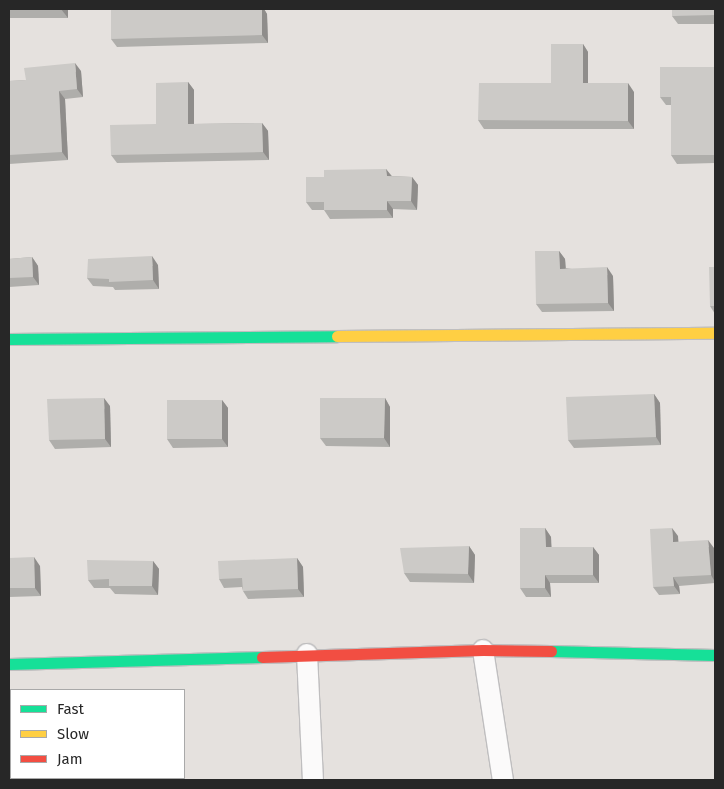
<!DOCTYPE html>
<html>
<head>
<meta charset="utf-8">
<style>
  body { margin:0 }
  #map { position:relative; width:724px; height:789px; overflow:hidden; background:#e5e1de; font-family:"Fira Sans",sans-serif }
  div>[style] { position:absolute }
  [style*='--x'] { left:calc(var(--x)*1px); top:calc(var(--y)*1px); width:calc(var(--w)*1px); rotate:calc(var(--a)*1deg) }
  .roads { filter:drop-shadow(1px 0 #bfbebf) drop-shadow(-1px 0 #bfbebf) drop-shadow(0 1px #bfbebf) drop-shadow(0 -1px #bfbebf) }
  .street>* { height:20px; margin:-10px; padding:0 10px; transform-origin:10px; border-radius:10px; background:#fbfafa }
  .fast>* { height:11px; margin:-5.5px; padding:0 5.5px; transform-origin:5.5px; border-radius:5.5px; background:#16e098 }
  .slow>* { height:11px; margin:-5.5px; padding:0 5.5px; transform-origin:5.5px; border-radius:5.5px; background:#ffcf43 }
  .jam>* { height:11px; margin:-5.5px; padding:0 5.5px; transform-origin:5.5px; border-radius:5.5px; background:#f24e42 }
  .wall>* { inset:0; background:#afaeab }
  .shaded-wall>* { inset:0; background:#8f8d8b }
  .building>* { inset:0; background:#cccac7 }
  span { translate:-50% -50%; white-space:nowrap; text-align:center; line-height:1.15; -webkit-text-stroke:4.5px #fff; paint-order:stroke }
  .frame { position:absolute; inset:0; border:10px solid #272727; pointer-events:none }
  .legend { position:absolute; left:10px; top:689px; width:175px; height:90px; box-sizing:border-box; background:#fff; border:1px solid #a9a9a9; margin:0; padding:6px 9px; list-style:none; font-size:15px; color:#272727 }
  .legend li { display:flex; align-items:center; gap:10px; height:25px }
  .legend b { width:25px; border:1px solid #a9a9a9 }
</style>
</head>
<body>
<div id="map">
  <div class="roads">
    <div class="street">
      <i style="--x:483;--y:650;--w:132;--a:81.3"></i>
      <i style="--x:307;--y:654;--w:126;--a:87.3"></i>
    </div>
    <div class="fast">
      <i style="--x:9;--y:339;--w:328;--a:-0.5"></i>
      <i style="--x:551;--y:651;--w:164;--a:1.4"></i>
      <i style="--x:9;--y:664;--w:253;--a:-1.6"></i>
    </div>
    <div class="slow">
      <i style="--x:337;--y:336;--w:378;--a:-0.5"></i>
    </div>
    <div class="jam">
      <i style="--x:262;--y:657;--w:221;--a:-1.8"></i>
      <i style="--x:483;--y:650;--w:68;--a:0.8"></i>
    </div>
  </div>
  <div class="wall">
    <i style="clip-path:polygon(9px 9px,68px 9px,68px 18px,9px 18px)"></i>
    <i style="clip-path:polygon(111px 9px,264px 9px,267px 14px,268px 43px,117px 47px,111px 39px)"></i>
    <i style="clip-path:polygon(715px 9px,715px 24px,678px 24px,672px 16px)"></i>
    <i style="clip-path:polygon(583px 44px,588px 52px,588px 83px,634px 92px,634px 129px,484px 129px,478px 120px,551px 83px)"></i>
    <i style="clip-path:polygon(715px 67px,715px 163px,677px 164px,671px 155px,671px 105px,666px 105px,660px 97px)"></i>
    <i style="clip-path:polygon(81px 71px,83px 97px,65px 99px,68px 160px,9px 164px,9px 81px,26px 80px)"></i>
    <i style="clip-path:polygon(188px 82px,194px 90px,194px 124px,262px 123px,268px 131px,269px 160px,117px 163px,111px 155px,156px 124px)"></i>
    <i style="clip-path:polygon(386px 169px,392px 176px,412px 177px,418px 185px,417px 210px,393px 209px,393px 218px,330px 219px,324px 210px,312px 210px,306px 202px)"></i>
    <i style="clip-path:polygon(559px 251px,565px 259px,566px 268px,613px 276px,614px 311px,542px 312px,536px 304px)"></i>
    <i style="clip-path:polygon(32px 257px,38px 266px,39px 285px,9px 287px,9px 259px)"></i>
    <i style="clip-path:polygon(158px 265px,159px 289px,115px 290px,113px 287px,93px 286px,87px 278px)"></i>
    <i style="clip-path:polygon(715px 267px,715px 314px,710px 306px)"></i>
    <i style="clip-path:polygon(654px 394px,660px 403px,661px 445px,574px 448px,568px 440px)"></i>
    <i style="clip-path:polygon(385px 398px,390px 407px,390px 447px,326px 446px,320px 438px)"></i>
    <i style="clip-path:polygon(222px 400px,228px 408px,228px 447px,173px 448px,167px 439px)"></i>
    <i style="clip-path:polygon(110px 406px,111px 447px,55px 449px,49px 440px)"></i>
    <i style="clip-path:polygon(545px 528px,551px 537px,551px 547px,593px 547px,599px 555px,599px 583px,550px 583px,551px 597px,526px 597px,520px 588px)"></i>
    <i style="clip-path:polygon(678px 536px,678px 542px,714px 548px,715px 583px,679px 586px,680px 594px,659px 595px,653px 587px)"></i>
    <i style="clip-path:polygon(469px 546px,475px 555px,474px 583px,410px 582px,404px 573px)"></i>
    <i style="clip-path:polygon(9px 558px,40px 566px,41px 596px,9px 597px)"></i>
    <i style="clip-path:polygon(297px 558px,303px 567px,304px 597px,248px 599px,243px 591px,242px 587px,224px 588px,219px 579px)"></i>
    <i style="clip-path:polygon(153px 561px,159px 569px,158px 595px,115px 594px,110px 588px,94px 588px,88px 580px)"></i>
  </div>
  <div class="shaded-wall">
    <i style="clip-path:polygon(61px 9px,68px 9px,68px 18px)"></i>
    <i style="clip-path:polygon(262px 9px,264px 9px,267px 14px,268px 43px,262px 35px)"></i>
    <i style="clip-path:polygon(583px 44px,588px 52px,588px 91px,583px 83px)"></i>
    <i style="clip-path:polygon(75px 63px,81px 71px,83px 97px,77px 89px)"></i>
    <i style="clip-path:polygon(188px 82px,194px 90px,194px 133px,188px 124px)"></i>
    <i style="clip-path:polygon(628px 83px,634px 92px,634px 129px,628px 121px)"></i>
    <i style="clip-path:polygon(59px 91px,65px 99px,68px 160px,62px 152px)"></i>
    <i style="clip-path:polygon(262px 123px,268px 131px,269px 160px,263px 152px)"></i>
    <i style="clip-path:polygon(386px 169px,392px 177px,387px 176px)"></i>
    <i style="clip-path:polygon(412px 177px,418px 185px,417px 210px,411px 201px)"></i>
    <i style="clip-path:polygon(387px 201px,393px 209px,393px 218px,387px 210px)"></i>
    <i style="clip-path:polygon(559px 251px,565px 259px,566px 277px,560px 269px)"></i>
    <i style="clip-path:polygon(152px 256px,158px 265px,159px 289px,153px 280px)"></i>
    <i style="clip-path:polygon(32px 257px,38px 266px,39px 285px,33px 277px)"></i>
    <i style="clip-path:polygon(607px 267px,613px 276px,614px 311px,608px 303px)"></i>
    <i style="clip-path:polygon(654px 394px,660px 403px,661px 445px,656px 437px)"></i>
    <i style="clip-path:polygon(104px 398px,110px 406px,111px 447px,105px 439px)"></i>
    <i style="clip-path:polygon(385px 398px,390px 407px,390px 447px,384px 438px)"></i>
    <i style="clip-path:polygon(222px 400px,228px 408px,228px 447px,222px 439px)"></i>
    <i style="clip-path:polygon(545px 528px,551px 537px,552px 555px,546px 547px)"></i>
    <i style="clip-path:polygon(672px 528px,678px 536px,679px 550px,673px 542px)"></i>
    <i style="clip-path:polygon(708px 540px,714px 548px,715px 582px,711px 575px)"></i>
    <i style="clip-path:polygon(469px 546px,475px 555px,474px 583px,468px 574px)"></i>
    <i style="clip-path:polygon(593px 547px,599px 555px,599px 583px,593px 575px)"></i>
    <i style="clip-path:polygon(34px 557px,40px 566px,41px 596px,35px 588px)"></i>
    <i style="clip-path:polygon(297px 558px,303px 567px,304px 597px,298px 589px)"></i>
    <i style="clip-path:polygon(153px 561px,159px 569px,158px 595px,152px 586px)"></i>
    <i style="clip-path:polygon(545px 575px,550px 583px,551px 597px,545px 588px)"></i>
    <i style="clip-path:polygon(673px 577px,679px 586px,680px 594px,674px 586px)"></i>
  </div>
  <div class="building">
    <i style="clip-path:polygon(111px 9px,262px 9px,262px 35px,111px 39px)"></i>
    <i style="clip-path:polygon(672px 9px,715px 9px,715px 15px,672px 16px)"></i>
    <i style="clip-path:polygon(551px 44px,583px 44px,583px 83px,628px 83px,628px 121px,478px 120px,479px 83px,551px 83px)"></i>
    <i style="clip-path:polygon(75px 63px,77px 89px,59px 91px,62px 152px,9px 155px,9px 81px,26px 80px,24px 68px)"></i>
    <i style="clip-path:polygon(660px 67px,715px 67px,715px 155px,671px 155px,671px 97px,660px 97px)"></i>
    <i style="clip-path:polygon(188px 82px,188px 124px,262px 123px,263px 152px,111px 155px,110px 125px,156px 124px,156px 83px)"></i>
    <i style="clip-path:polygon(386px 169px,387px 176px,412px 177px,411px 201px,387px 201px,387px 210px,324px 210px,324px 202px,306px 202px,306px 177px,324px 177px,324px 170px)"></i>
    <i style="clip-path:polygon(535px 251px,559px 251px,560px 269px,607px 267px,608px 303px,536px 304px)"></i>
    <i style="clip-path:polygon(152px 256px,153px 280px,109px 282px,109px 279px,87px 278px,88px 259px)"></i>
    <i style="clip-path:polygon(32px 257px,33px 277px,9px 278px,9px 259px)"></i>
    <i style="clip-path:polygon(709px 267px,715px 267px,715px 306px,710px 306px)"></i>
    <i style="clip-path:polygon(654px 394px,656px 437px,568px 440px,566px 397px)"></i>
    <i style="clip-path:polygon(104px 398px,105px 439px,49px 440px,47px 399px)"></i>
    <i style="clip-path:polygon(320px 398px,385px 398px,384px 438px,320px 438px)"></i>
    <i style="clip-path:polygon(167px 400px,222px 400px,222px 439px,167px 439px)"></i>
    <i style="clip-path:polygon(520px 528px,545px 528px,546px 547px,593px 547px,593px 575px,545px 575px,545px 588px,520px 588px)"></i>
    <i style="clip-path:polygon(672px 528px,673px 542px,708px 540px,711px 575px,673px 577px,674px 586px,653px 587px,650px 529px)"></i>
    <i style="clip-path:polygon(469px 546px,468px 574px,404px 573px,400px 548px)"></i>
    <i style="clip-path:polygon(34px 557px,35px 588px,9px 588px,9px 558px)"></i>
    <i style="clip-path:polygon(297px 558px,298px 589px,243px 591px,242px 578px,219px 579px,218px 561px)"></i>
    <i style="clip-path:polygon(87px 560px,153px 561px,152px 586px,109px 586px,109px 579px,88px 580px)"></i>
  </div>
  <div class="frame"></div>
  <ul class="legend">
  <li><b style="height:6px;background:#16e098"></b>Fast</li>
  <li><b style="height:6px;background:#ffcf43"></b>Slow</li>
  <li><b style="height:6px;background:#f24e42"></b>Jam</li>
  </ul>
</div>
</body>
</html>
